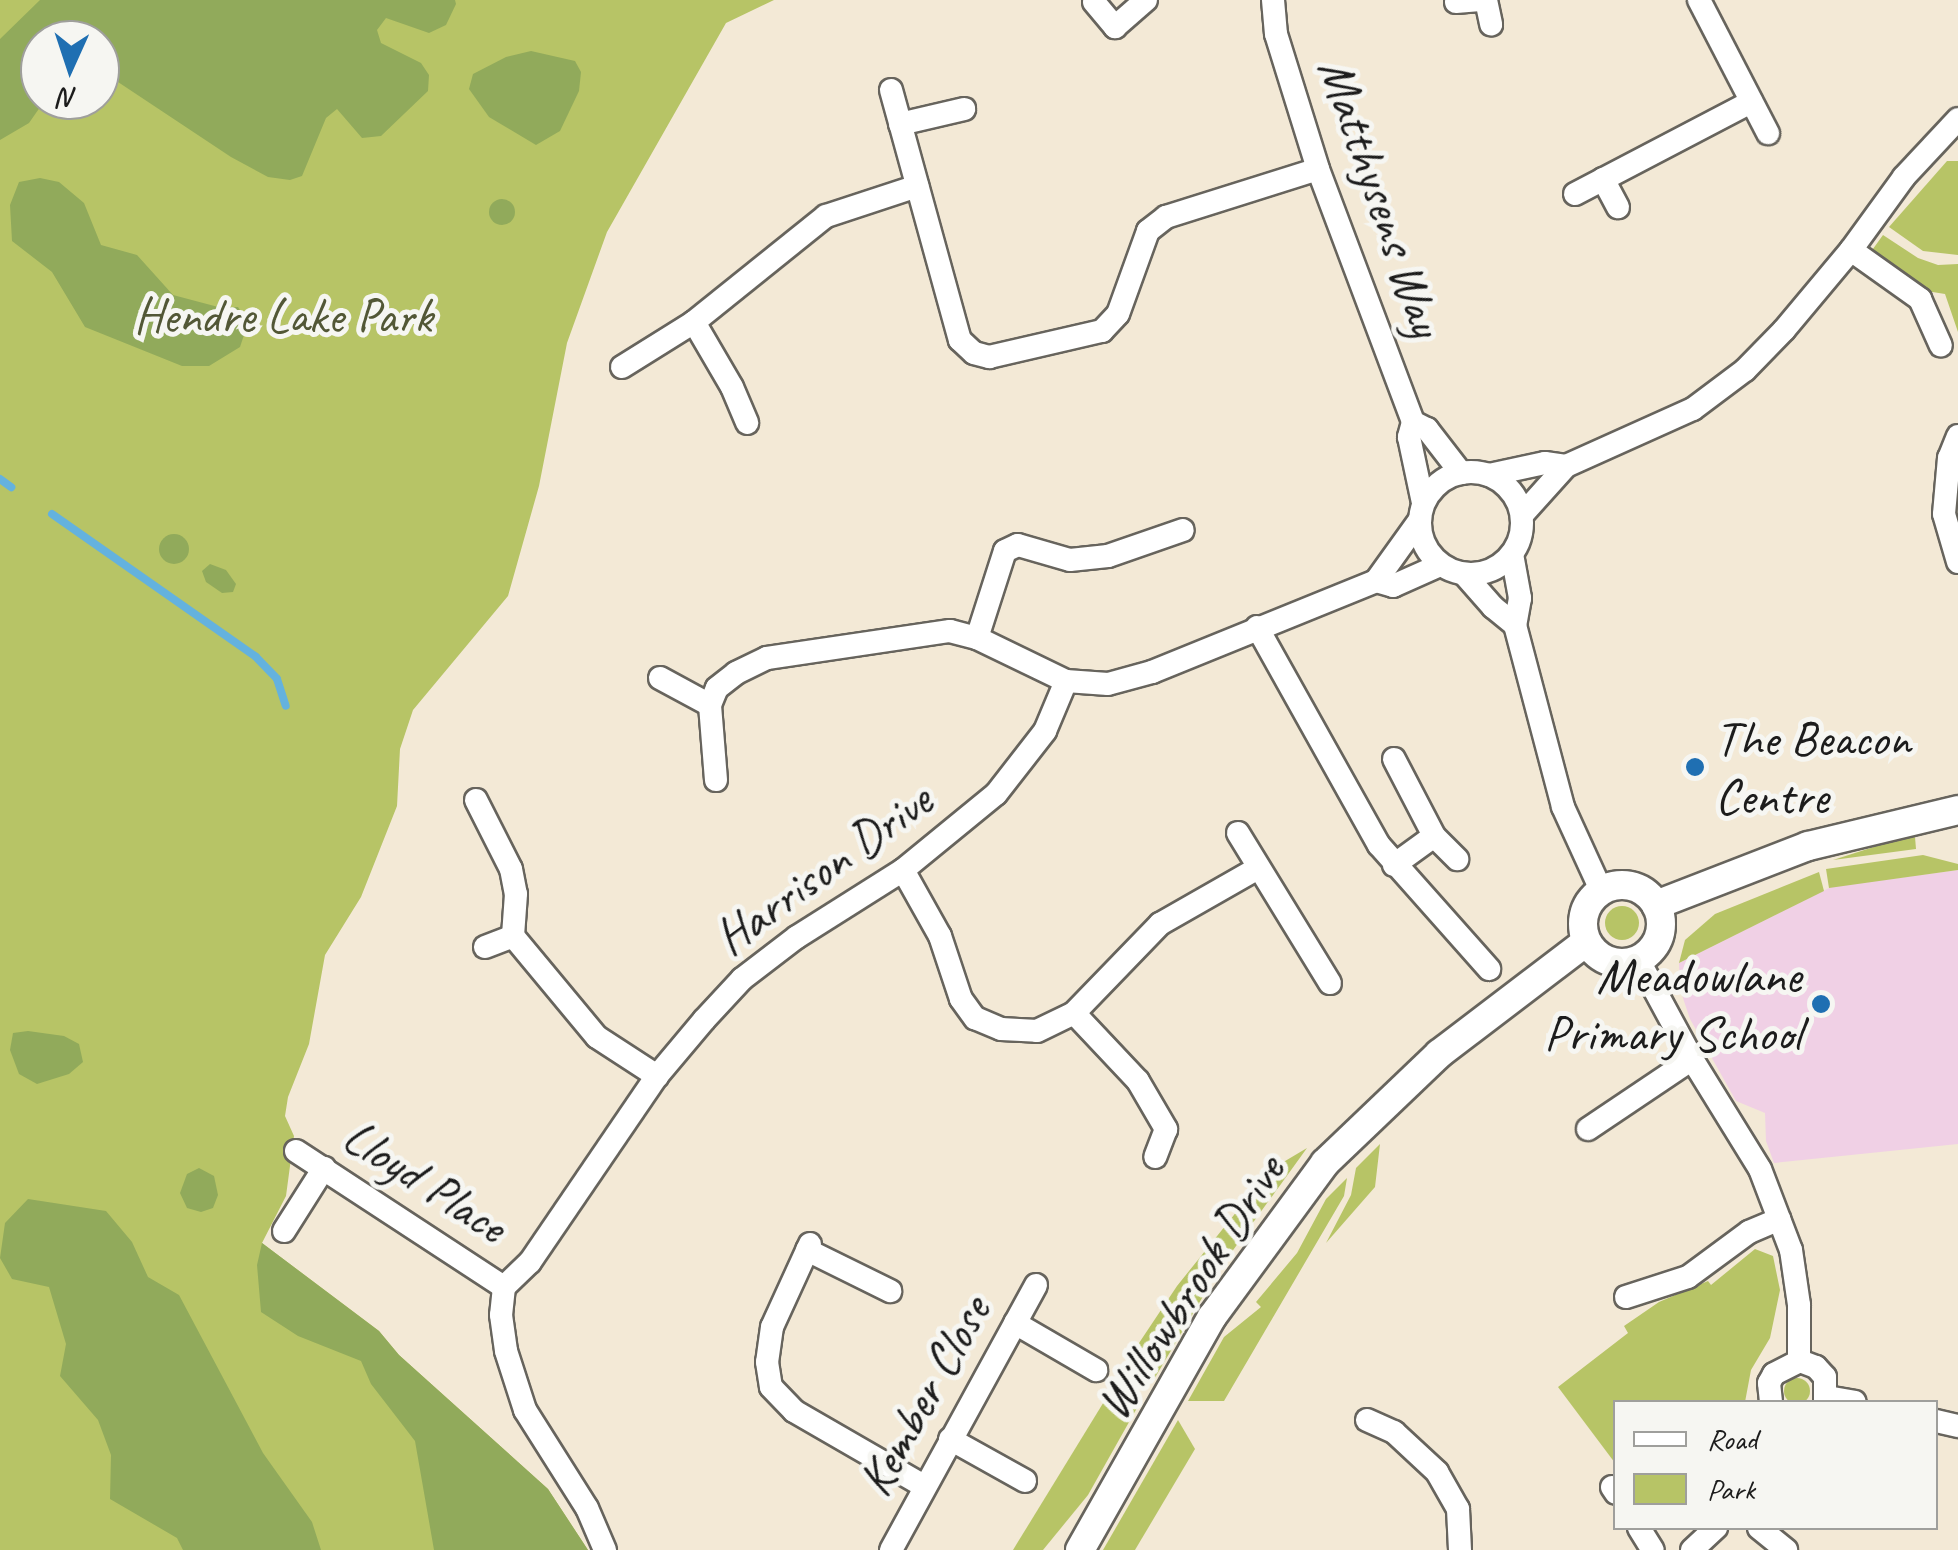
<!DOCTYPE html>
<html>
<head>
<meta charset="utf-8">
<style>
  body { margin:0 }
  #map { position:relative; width:1958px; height:1550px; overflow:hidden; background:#f3e9d6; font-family:Caveat,sans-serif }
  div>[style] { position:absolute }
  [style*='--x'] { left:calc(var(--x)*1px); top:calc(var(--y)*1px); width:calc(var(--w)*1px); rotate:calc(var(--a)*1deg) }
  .built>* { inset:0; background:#f0d0e5 }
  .green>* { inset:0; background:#b7c466 }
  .round { border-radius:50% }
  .forest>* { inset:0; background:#91aa5b }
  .stream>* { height:8px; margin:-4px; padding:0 4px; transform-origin:4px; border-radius:4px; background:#64b2de }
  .roads { filter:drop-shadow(2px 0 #67645d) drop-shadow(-2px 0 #67645d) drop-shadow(0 2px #67645d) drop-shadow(0 -2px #67645d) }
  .minor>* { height:22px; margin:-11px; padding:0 11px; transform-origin:11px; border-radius:11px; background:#fff }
  .minor>.ring { margin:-11px; padding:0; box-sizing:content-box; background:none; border:22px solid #fff; border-radius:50% }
  .tertiary>* { height:28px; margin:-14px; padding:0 14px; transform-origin:14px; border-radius:14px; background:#fff }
  .tertiary>.ring { margin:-14px; padding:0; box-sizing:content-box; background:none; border:28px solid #fff; border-radius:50% }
  .dots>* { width:28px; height:28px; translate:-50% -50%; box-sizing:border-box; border:5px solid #f6f6f2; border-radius:50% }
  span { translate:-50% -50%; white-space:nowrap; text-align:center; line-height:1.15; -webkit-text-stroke:10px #f6f6f2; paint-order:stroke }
  .street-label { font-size:50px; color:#1c1c1c }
  .park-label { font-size:50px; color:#525736 }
  .poi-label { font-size:50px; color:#1c1c1c }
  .left { translate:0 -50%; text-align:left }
  .right { translate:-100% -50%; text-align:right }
  .legend { position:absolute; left:1613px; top:1400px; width:325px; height:130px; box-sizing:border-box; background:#f6f6f2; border:2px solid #9f9f9c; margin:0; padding:12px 18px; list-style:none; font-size:30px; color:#1c1c1c }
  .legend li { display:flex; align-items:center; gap:20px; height:50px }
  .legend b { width:50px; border:2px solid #9f9f9c }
  .north { position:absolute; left:20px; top:20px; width:100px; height:100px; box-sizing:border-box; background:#f6f6f2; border:2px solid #9f9f9c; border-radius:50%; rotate:183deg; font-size:28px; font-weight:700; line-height:40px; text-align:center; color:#1c1c1c }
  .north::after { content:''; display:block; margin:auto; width:35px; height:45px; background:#1f6fb2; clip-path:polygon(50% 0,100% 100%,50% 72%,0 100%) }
</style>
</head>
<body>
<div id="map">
  <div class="built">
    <i style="clip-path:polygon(1958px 870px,1958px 1144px,1774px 1163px,1766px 1141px,1765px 1113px,1736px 1101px,1690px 1019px,1680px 989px,1679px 963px,1831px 887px)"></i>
  </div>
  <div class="green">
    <i style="clip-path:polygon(evenodd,0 0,774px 0,726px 23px,607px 232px,567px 343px,539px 486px,508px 596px,413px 710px,400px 749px,397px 806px,361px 897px,325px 955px,309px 1044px,288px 1097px,285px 1116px,294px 1136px,286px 1196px,262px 1243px,379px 1331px,399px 1355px,548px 1489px,588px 1550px,0 1550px,0 0,40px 40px,100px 40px,100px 100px,40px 100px,40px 40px)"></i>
    <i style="clip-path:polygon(1947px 161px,1958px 161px,1958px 255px,1923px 251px,1889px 227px)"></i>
    <i style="clip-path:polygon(1883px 235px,1918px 258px,1938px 265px,1958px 264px,1958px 332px,1945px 294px,1920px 290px,1870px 253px)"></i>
    <i style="clip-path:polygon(1915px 837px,1916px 849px,1833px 860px,1883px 844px)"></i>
    <i style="clip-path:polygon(1923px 855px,1958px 864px,1958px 870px,1829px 888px,1826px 869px)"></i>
    <i style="clip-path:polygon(1819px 872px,1824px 891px,1679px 963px,1685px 940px,1715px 914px)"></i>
    <i class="round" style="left:1605px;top:906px;width:34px;height:34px"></i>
    <i style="clip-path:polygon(1380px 1144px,1375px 1187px,1326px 1243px,1351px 1195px,1356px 1168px)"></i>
    <i style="clip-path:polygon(1307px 1148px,1218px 1271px,1153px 1381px,1135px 1349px,1177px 1286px,1270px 1170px)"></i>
    <i style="clip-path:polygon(1347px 1178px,1344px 1196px,1224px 1401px,1188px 1401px,1224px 1337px,1261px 1307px,1256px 1302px,1297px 1253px,1326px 1199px)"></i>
    <i style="clip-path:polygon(1755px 1249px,1773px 1256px,1780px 1290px,1770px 1338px,1751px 1370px,1745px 1402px,1616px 1402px,1615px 1463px,1558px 1387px,1628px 1333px,1624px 1326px,1659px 1302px,1708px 1281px,1711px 1285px)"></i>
    <i class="round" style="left:1784px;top:1378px;width:26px;height:26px"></i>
    <i style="clip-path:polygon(1142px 1399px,1088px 1495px,1043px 1550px,1013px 1550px,1105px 1400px)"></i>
    <i style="clip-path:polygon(1178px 1420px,1195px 1449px,1135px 1550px,1103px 1550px)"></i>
  </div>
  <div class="forest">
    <i style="clip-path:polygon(40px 0,455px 0,456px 4px,446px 25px,429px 33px,386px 18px,377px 30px,381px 43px,421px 63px,429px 75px,428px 91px,381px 136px,362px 138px,337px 109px,326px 118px,302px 176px,290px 180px,268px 177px,231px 157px,115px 80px,100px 69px,100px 40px,40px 40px,40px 100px,45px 100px,29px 123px,0 140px,0 39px)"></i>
    <i style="clip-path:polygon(531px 51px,575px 61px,581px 72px,579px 91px,560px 131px,536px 145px,489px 117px,469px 89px,473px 74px,506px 57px)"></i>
    <i style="clip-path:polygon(40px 178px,59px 182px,84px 203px,101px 245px,137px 255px,173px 295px,222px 308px,238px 307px,248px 323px,240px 347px,209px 366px,182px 366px,85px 327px,52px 272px,12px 241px,10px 205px,19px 182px)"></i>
    <i class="round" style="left:489px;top:199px;width:26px;height:26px"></i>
    <i class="round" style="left:159px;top:534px;width:30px;height:30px"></i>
    <i style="clip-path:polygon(210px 564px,226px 570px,236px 584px,233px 592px,222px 593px,206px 582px,202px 571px)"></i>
    <i style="clip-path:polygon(28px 1031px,64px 1036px,79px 1044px,83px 1062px,69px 1074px,37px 1084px,19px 1074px,10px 1050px,13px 1033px)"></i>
    <i style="clip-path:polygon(199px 1168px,214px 1176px,218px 1195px,213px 1208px,201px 1212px,187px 1208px,180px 1193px,187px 1174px)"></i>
    <i style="clip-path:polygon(28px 1199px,106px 1211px,132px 1242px,148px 1277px,179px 1295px,263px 1453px,312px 1522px,321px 1550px,183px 1550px,177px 1538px,110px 1499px,111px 1455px,98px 1420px,60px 1376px,66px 1344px,49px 1287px,12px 1279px,0 1258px,5px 1223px)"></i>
    <i style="clip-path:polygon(262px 1243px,379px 1331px,399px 1355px,548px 1489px,588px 1550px,434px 1550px,415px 1441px,371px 1384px,361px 1361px,298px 1336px,261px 1312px,257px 1265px)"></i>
  </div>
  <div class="stream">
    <i style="--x:0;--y:479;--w:14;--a:36"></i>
    <i style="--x:52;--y:514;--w:249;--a:35"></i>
    <i style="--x:256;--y:657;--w:30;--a:46"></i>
    <i style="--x:277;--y:679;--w:28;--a:72"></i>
  </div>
  <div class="roads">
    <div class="minor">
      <i style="--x:1273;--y:0;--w:34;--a:85"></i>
      <i style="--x:1276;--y:34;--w:141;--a:72.7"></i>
      <i style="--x:1318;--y:169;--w:270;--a:69.4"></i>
      <i style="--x:1413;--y:422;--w:16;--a:105"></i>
      <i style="--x:1409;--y:437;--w:67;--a:78"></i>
      <i style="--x:1486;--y:0;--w:25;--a:78"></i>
      <i style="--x:1699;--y:0;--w:150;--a:62.6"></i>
      <i style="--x:1094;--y:2;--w:33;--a:50"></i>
      <i style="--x:1115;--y:27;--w:41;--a:-41.1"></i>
      <i style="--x:1456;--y:2;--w:21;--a:-5"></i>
      <i style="--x:891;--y:90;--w:259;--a:74.6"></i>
      <i style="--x:960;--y:340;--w:19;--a:43"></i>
      <i style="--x:974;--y:353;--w:16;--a:15"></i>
      <i style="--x:989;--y:357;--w:116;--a:-13"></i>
      <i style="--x:1102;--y:331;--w:23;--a:-47"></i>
      <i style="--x:1118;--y:314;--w:88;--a:-70.1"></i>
      <i style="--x:1148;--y:231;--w:23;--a:-38"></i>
      <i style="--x:1166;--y:217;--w:159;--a:-17.5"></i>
      <i style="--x:900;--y:124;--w:66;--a:-13.2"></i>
      <i style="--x:1603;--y:179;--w:32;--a:62"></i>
      <i style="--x:1575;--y:194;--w:199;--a:-27.6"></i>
      <i style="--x:1851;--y:250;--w:85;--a:35.4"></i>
      <i style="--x:1920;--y:299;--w:51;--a:65.9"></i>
      <i style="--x:694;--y:322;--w:75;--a:59.7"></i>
      <i style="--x:732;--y:387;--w:39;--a:67"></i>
      <i style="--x:622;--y:367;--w:85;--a:-32"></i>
      <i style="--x:694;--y:322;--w:169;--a:-38.8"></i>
      <i style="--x:826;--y:216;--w:96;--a:-18.2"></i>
      <i style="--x:1413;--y:422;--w:16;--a:27"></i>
      <i style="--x:1427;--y:429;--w:56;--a:52.3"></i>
      <i style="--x:1958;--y:436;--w:24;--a:112"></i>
      <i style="--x:1949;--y:458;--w:56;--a:95.1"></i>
      <i style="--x:1944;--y:514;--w:50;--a:73.7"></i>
      <i class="ring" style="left:1420px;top:472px;width:80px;height:80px"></i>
      <i style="--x:1489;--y:475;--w:57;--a:-12.1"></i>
      <i style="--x:1545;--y:463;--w:21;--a:8"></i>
      <i style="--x:1566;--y:466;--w:139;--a:-24.2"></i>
      <i style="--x:1693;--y:409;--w:65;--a:-36.9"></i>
      <i style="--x:1745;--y:370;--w:56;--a:-45.7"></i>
      <i style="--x:1784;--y:330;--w:104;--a:-50.1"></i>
      <i style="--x:1851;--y:250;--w:90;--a:-54"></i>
      <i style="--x:1904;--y:177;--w:79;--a:-47"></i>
      <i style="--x:1522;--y:515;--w:66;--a:-48.1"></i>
      <i style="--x:1512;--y:554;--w:45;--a:79.7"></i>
      <i style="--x:1520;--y:598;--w:27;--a:100"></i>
      <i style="--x:1515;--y:625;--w:188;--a:75.2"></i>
      <i style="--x:1563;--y:807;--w:91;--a:65.4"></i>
      <i style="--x:1464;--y:574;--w:44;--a:48.7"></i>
      <i style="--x:1493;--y:607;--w:28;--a:39"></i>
      <i style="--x:1376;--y:581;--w:74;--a:-54.4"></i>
      <i style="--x:1257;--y:627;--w:250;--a:60.8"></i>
      <i style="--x:1379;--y:845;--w:166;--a:48.4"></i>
      <i style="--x:977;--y:638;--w:91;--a:-72.2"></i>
      <i style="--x:1005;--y:551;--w:14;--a:-25"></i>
      <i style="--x:1018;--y:545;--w:54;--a:16.1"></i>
      <i style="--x:1070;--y:560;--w:38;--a:-6"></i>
      <i style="--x:1108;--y:556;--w:79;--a:-19.1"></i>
      <i style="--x:660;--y:678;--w:57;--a:28.4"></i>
      <i style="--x:1394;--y:759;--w:87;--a:62.5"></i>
      <i style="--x:1434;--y:836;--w:33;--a:45"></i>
      <i style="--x:716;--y:780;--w:75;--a:-94.6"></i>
      <i style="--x:710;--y:705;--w:18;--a:-68"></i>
      <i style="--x:717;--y:688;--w:24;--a:-38"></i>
      <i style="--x:736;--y:673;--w:34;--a:-26"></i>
      <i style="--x:767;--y:658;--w:185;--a:-8.4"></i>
      <i style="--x:950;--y:631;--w:28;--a:15"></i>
      <i style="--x:977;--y:638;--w:99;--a:25.8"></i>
      <i style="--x:1066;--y:681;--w:42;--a:4.1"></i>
      <i style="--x:1108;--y:684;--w:46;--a:-15.3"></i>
      <i style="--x:1152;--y:672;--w:242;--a:-22.1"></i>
      <i style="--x:1376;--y:581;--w:18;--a:16"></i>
      <i style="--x:1393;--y:586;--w:51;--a:-24.1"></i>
      <i style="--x:476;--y:800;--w:77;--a:63.1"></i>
      <i style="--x:511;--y:869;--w:25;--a:79"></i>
      <i style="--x:516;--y:894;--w:42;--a:94.1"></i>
      <i style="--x:1238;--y:833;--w:176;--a:58.5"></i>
      <i style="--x:1394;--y:865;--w:49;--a:-35.9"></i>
      <i style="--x:903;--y:870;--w:76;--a:60.7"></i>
      <i style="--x:940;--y:936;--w:66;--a:71.6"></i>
      <i style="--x:961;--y:999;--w:24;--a:54"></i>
      <i style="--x:975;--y:1018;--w:28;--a:23"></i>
      <i style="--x:1001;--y:1029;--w:36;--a:3"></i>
      <i style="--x:1037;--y:1031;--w:41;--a:-25.9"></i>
      <i style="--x:1074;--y:1013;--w:124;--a:-46"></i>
      <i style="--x:1160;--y:924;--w:113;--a:-29.7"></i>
      <i style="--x:485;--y:947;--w:30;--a:-21"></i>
      <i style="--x:513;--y:936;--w:131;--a:50.3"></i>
      <i style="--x:597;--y:1037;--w:72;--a:33"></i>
      <i style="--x:1638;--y:959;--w:114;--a:61.6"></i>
      <i style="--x:1692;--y:1059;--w:129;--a:58.3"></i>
      <i style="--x:1760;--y:1169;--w:87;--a:69.1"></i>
      <i style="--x:1791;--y:1250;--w:56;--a:81.7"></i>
      <i style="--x:1799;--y:1305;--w:56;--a:90"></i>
      <i style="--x:1074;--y:1013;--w:93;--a:46.7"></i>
      <i style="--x:1138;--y:1081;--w:56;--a:59.7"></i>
      <i style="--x:1166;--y:1129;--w:30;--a:111"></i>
      <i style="--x:1588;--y:1129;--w:125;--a:-33.9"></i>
      <i style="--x:296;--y:1151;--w:249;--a:33.2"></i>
      <i style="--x:284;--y:1231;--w:75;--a:-57.6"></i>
      <i style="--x:810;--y:1244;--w:91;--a:114.6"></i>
      <i style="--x:772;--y:1327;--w:35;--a:98"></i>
      <i style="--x:767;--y:1362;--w:25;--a:81"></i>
      <i style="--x:771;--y:1387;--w:33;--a:46"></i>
      <i style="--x:794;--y:1411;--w:150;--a:30"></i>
      <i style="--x:807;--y:1250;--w:93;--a:26.3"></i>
      <i style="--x:504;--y:1287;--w:36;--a:-44"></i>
      <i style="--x:530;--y:1262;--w:225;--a:-55.7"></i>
      <i style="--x:657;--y:1076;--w:73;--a:-50"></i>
      <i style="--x:704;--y:1020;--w:56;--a:-47.2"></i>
      <i style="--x:742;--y:979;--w:69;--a:-37.4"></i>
      <i style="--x:797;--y:937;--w:125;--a:-32.3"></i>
      <i style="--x:903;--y:870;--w:120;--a:-39.3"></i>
      <i style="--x:996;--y:794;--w:80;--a:-52.1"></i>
      <i style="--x:1045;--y:731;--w:54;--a:-67.2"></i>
      <i style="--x:504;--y:1287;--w:28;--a:96"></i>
      <i style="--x:501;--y:1315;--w:36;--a:82"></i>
      <i style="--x:506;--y:1351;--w:62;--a:72.1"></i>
      <i style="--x:525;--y:1410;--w:116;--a:57.7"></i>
      <i style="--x:587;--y:1508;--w:46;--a:66.8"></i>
      <i style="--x:1626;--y:1297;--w:65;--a:-17.9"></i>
      <i style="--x:1688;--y:1277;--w:76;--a:-36.4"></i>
      <i style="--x:1749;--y:1232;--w:33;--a:-23"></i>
      <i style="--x:1015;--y:1323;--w:94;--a:30.1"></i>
      <i style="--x:1827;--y:1397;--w:28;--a:10"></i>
      <i style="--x:1771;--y:1402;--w:19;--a:-96"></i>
      <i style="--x:1769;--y:1383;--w:10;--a:-61"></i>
      <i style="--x:1774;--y:1374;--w:29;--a:-27"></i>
      <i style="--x:1800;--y:1361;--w:17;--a:21"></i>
      <i style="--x:1816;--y:1367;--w:13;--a:48"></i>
      <i style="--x:1825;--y:1377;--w:25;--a:90"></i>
      <i style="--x:1367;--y:1420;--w:30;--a:24"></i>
      <i style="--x:1394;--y:1432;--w:59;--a:42.9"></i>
      <i style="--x:1437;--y:1472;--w:43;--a:60.4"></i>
      <i style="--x:1458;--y:1509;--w:41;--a:87.2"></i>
      <i style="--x:1936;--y:1421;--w:23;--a:13"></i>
      <i style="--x:950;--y:1439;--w:86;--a:29.2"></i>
      <i style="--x:1612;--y:1487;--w:7;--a:56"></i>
      <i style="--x:1639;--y:1528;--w:26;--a:58"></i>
      <i style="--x:1759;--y:1528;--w:35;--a:39"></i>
      <i style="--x:891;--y:1550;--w:302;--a:-61.3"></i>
      <i style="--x:1692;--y:1550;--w:33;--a:-43"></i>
    </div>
    <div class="tertiary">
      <i class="ring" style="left:1583px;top:885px;width:50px;height:50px"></i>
      <i style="--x:1656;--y:905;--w:163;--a:-21.2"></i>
      <i style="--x:1808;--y:846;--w:154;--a:-13.5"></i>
      <i style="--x:1080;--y:1550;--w:268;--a:-60.5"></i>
      <i style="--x:1212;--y:1317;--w:191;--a:-53.7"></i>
      <i style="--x:1325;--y:1163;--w:158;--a:-43.7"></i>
      <i style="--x:1439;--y:1054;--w:185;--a:-37.3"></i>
    </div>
  </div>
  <div class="dots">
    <i style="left:1695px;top:767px;background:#1f6fb2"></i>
    <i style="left:1821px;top:1004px;background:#1f6fb2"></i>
  </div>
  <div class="street-label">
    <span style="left:1381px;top:197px;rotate:71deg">Matthysens Way</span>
    <span style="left:823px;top:869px;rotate:-36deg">Harrison Drive</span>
    <span style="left:425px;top:1181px;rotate:33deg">Lloyd Place</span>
    <span style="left:1190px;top:1287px;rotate:-57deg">Willowbrook Drive</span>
    <span style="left:924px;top:1396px;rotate:-61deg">Kember Close</span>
  </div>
  <div class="park-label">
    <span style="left:283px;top:316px">Hendre Lake Park</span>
  </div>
  <div class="poi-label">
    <span class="left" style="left:1715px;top:767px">The Beacon<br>Centre</span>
    <span class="right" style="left:1801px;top:1004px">Meadowlane<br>Primary School</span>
  </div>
  <ul class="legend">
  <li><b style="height:12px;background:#fff"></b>Road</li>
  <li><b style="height:28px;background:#b7c466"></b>Park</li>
  </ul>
  <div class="north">N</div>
</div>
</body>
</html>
